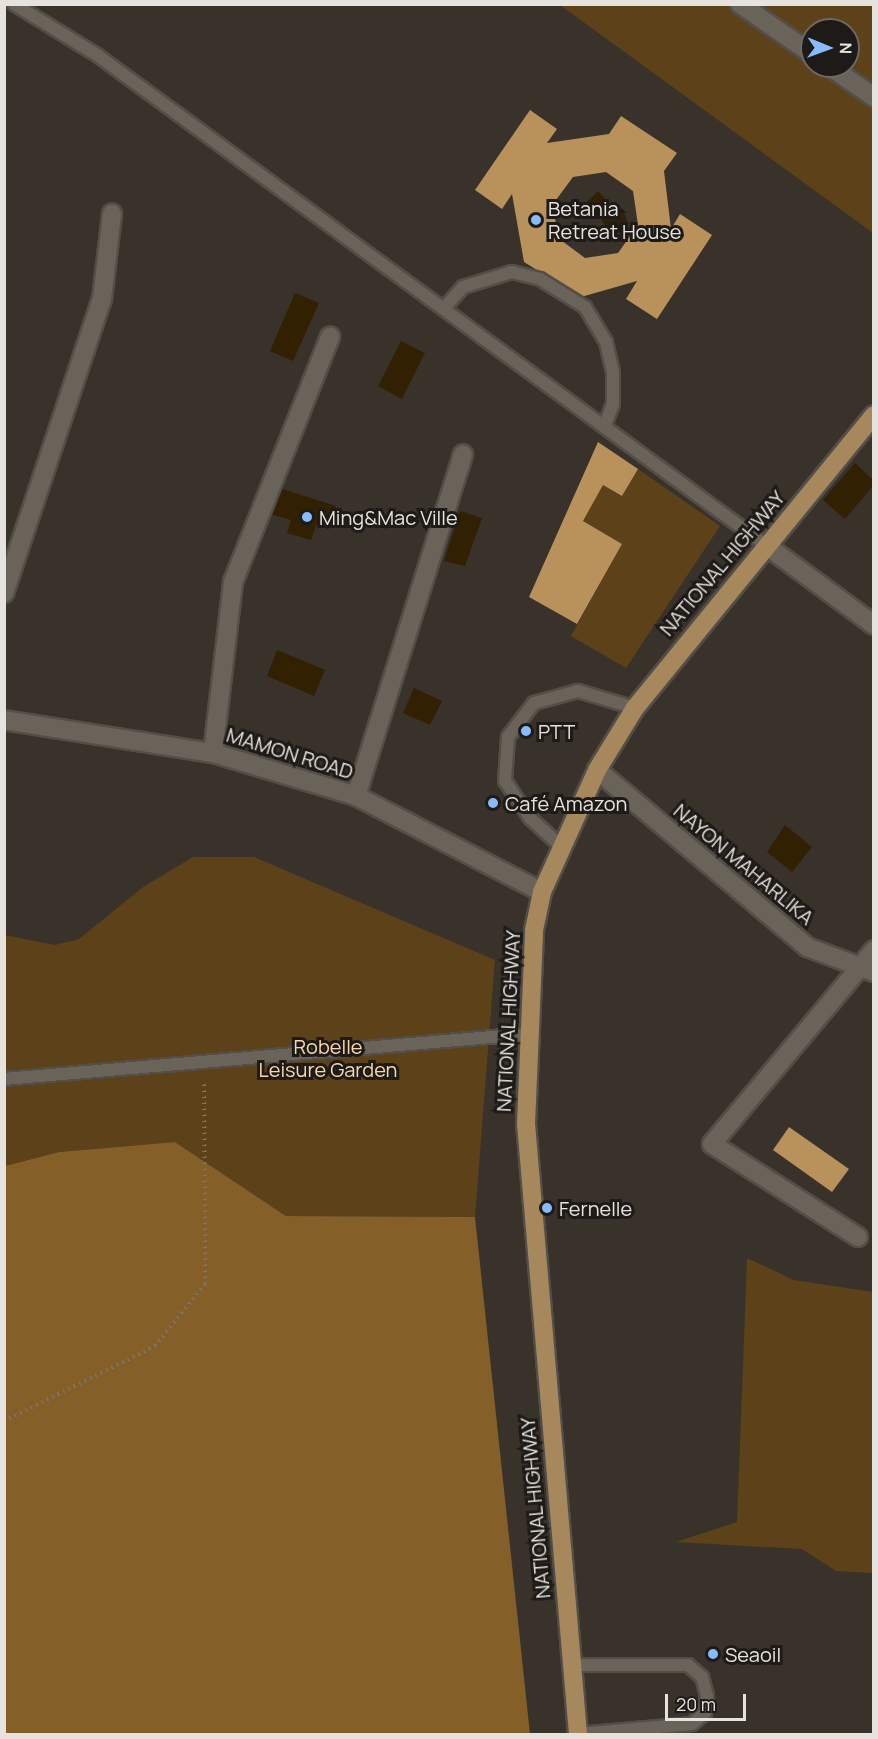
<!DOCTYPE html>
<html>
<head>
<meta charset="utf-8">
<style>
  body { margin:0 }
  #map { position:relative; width:878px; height:1739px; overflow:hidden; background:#38322a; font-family:Manrope,sans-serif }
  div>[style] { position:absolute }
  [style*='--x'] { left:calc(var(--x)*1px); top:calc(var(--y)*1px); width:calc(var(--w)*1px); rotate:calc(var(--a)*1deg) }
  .green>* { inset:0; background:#5c4119 }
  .forest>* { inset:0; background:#845f27 }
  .water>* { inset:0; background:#322002 }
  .building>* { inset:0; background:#b9925b }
  .path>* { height:4px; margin-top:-2px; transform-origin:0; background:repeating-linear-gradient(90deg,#7c7670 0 1.5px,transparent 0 6px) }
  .roads { filter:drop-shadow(2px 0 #534e47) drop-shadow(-2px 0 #534e47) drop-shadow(0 2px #534e47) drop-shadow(0 -2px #534e47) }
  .lane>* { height:12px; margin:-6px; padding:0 6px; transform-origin:6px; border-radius:6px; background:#6a635a }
  .street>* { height:18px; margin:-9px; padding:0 9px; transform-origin:9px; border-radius:9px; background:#6a635a }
  .primary>* { height:18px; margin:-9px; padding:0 9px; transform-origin:9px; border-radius:9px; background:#a7885d }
  .dots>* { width:16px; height:16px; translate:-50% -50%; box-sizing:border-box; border:3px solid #1d1a17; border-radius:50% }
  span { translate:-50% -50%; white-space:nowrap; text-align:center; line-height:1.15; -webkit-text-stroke:6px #1d1a17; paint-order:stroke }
  .poi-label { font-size:20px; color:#e6e2dd }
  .left { translate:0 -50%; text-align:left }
  .street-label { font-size:20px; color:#e6e2dd }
  .park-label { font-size:20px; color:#fad8ab }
  .frame { position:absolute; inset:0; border:6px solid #e6e2dd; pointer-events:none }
  .north { position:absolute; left:800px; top:18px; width:60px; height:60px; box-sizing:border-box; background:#1d1a17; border:2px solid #6d6a66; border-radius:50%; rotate:91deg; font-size:16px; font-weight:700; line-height:24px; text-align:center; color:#e6e2dd }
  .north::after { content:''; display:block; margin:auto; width:21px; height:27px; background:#87bbfb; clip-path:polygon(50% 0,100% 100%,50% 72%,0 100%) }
  .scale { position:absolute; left:665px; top:1694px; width:81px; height:27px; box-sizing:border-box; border:3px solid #e6e2dd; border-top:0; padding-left:8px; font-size:18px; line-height:21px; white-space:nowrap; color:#e6e2dd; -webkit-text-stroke:4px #1d1a17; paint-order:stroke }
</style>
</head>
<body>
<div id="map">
  <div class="green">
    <i style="clip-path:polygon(evenodd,560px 5px,873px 5px,873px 233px,560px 5px,812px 30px,848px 30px,848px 66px,812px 66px,812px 30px)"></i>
    <i style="clip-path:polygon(638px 469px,720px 526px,626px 668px,571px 636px,622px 544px,583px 521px,603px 485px,622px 496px)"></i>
    <i style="clip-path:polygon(193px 857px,254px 857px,495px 960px,475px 1217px,286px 1216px,175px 1142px,59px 1152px,5px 1166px,4px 935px,55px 945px,79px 939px,143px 887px)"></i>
    <i style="clip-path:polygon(747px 1258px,794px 1280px,873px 1292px,873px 1573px,836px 1571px,802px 1549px,676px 1542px,737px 1522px)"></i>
  </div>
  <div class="forest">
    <i style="clip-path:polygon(175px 1142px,286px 1216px,475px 1217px,530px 1734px,5px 1734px,5px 1166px,59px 1152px)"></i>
  </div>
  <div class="water">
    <i style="clip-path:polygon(598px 191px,612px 206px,623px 209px,628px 224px,620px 233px,607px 230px,601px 218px,589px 216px,583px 206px)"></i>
    <i style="clip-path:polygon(295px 293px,319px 303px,293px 361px,270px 351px)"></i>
    <i style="clip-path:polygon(401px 341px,425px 353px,402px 399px,378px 386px)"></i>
    <i style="clip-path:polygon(855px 463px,873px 480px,873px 486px,845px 519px,823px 500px)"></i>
    <i style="clip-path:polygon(279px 488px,336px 506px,329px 529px,316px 525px,311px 540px,287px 533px,291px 520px,270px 514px)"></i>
    <i style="clip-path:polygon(460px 511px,482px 518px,465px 566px,444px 561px)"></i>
    <i style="clip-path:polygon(277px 650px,325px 670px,314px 696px,267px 676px)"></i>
    <i style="clip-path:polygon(414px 688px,442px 701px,430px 725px,403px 713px)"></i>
    <i style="clip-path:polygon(785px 825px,812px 847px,792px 872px,767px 852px)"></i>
  </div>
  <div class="building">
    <i style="clip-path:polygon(evenodd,530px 110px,557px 129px,547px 143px,609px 134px,621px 116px,677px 153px,664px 171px,671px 229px,680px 214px,712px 235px,657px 319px,626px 299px,637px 281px,581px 297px,524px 262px,512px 194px,502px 209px,475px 190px,530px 110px,606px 172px,633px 191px,638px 225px,618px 253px,585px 258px,558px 238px,553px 204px,573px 177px,606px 172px)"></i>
    <i style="clip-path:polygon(598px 442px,638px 469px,622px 496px,603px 485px,583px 521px,622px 544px,577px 624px,529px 597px)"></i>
    <i style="clip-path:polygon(789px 1127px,849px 1169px,832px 1192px,773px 1150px)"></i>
  </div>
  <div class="path">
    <i style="--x:4;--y:1421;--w:169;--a:-26.4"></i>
    <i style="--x:155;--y:1346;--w:80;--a:-51.1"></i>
    <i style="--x:205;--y:1284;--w:202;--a:-90.3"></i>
  </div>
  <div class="roads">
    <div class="lane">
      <i style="--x:14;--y:4;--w:97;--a:31.6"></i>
      <i style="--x:97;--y:55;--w:831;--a:36.24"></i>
      <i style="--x:445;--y:307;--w:27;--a:-48"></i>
      <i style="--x:463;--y:287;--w:51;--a:-17"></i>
      <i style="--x:512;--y:272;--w:29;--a:14"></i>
      <i style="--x:540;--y:279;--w:53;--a:31.9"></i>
      <i style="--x:585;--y:307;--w:41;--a:59"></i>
      <i style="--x:606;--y:342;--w:32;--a:77"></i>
      <i style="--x:613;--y:373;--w:31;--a:90"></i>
      <i style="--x:613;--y:404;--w:22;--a:111"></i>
      <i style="--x:563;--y:848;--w:45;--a:-137.7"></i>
      <i style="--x:530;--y:818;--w:45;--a:-124"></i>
      <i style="--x:505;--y:781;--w:44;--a:-86.1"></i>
      <i style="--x:508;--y:737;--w:43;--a:-52.6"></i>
      <i style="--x:534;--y:703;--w:46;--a:-15.3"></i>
      <i style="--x:578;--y:691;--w:59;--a:16.6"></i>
      <i style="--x:4;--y:1079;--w:525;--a:-4.92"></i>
      <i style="--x:572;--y:1665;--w:116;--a:0"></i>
      <i style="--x:688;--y:1665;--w:18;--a:41"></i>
      <i style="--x:702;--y:1677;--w:20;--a:75"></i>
      <i style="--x:707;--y:1696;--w:17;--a:97"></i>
      <i style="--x:705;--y:1713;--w:17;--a:140"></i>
      <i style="--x:692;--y:1724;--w:114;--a:175"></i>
    </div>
    <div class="street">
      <i style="--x:740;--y:4;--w:88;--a:34.8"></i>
      <i style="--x:829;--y:66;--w:55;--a:34.6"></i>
      <i style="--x:767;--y:546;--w:133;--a:36.4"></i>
      <i style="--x:4;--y:593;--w:310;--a:-71.6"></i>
      <i style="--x:102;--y:299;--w:86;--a:-83.3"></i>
      <i style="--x:4;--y:720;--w:212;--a:9"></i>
      <i style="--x:213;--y:753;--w:149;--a:16.7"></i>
      <i style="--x:356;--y:796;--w:209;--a:27.3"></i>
      <i style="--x:213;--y:753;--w:172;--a:-83.3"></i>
      <i style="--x:233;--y:582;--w:264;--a:-68.4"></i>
      <i style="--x:597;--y:770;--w:275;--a:40.1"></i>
      <i style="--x:807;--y:947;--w:72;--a:20.5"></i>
      <i style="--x:356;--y:796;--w:358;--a:-72.6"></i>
      <i style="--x:858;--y:1237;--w:173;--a:-147.5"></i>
      <i style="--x:712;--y:1144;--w:253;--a:-50.1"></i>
    </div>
    <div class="primary">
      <i style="--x:578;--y:1734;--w:612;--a:-94.87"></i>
      <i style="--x:526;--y:1124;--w:194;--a:-87.6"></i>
      <i style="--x:534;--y:930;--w:39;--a:-78"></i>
      <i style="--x:542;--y:892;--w:134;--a:-65.7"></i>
      <i style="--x:597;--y:770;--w:73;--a:-58.5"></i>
      <i style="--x:635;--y:708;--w:378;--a:-50.8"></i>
    </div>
  </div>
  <div class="dots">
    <i style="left:536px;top:220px;background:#87bbfb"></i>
    <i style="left:307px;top:517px;background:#87bbfb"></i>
    <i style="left:526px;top:731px;background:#87bbfb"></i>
    <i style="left:493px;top:803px;background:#87bbfb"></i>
    <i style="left:547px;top:1208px;background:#87bbfb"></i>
    <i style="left:713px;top:1654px;background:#87bbfb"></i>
  </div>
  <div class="poi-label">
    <span class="left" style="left:548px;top:220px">Betania<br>Retreat House</span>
    <span class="left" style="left:319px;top:517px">Ming&amp;Mac Ville</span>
    <span class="left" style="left:538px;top:731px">PTT</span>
    <span class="left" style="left:505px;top:803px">Café Amazon</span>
    <span class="left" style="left:559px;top:1208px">Fernelle</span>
    <span class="left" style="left:725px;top:1654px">Seaoil</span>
  </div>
  <div class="street-label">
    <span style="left:722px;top:563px;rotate:-50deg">NATIONAL HIGHWAY</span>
    <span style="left:290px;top:753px;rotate:17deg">MAMON ROAD</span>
    <span style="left:744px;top:864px;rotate:40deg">NAYON MAHARLIKA</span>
    <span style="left:508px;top:1021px;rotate:-87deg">NATIONAL HIGHWAY</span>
    <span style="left:535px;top:1508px;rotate:-95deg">NATIONAL HIGHWAY</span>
  </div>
  <div class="park-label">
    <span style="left:328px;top:1058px">Robelle<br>Leisure Garden</span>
  </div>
  <div class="frame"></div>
  <div class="north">N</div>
  <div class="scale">20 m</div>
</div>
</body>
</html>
